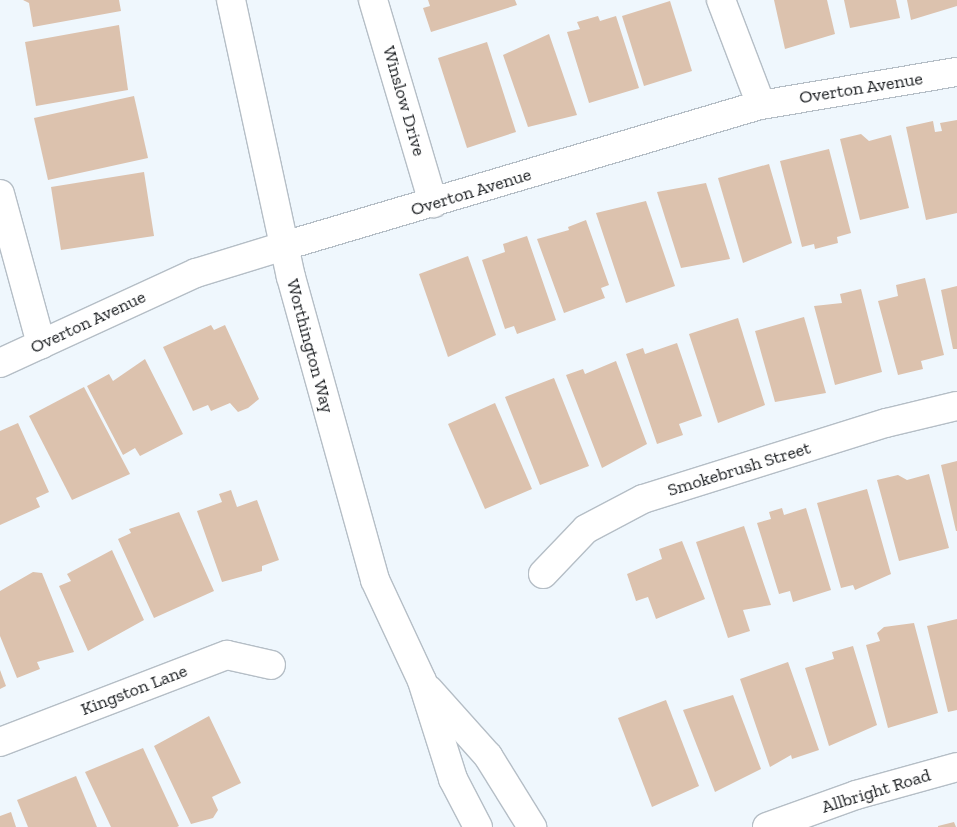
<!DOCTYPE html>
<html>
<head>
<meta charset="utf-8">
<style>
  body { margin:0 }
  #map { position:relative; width:957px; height:827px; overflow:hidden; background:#eff7fd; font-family:"Zilla Slab",serif }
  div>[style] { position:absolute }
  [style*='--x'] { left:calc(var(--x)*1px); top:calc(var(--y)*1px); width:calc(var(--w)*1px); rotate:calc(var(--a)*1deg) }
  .building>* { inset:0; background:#dcc2ae }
  .roads { filter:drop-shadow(1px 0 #b5bec6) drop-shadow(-1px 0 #b5bec6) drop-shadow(0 1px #b5bec6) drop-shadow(0 -1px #b5bec6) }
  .street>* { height:28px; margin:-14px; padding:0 14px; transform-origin:14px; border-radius:14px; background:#fff }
  .secondary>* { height:28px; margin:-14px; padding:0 14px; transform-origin:14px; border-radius:14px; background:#fff }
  span { translate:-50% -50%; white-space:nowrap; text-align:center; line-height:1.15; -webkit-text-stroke:4px #fff; paint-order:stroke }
  .street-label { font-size:18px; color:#191c1f }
</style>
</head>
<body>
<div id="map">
  <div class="building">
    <i style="clip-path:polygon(23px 0,119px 0,121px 11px,33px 27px,29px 3px)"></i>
    <i style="clip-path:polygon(428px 0,515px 0,517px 5px,431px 32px,423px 8px,430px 6px)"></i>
    <i style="clip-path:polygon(774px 0,827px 0,835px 34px,785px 49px)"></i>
    <i style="clip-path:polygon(844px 0,896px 0,900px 18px,850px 28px)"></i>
    <i style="clip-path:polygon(907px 0,957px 0,957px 6px,911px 20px)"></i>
    <i style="clip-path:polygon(670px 1px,692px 71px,644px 86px,622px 16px)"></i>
    <i style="clip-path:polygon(598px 16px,600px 21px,616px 16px,639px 88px,589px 103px,567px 32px,580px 29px,577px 22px)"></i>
    <i style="clip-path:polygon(119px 25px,128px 90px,36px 106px,25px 42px)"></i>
    <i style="clip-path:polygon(549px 34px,577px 115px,528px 127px,503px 55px)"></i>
    <i style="clip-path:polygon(487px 42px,516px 132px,467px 148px,438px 58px)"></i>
    <i style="clip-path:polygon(134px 96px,148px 158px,48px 180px,34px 118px)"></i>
    <i style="clip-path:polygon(957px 120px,957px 213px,926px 220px,906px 127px,933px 121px,935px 132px,942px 131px,940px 123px)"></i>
    <i style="clip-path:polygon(861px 134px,869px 141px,891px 135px,909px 208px,860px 220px,840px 139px)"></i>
    <i style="clip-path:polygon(829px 149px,851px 233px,837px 237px,838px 243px,815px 249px,814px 244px,802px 247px,780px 161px)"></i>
    <i style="clip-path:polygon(769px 164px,792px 243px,743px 263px,718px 178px)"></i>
    <i style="clip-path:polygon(144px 172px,154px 236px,61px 250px,51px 187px)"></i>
    <i style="clip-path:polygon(706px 183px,730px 259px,681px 268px,657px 192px)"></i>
    <i style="clip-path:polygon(646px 201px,675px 286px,626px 303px,596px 213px)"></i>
    <i style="clip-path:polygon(586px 220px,609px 285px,601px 288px,605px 298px,564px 313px,537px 239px,569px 230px,568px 227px)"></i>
    <i style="clip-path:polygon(527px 236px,556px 320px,517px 334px,514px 326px,505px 329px,482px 260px,505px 252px,503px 244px)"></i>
    <i style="clip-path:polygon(468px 256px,496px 335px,448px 357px,419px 274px)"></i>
    <i style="clip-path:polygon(925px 278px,944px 355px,921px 361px,923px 369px,898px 375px,878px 301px,898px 296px,896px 285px)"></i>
    <i style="clip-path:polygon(957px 286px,957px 349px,953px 349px,941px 290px)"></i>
    <i style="clip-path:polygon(861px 289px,882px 372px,835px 385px,814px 306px,842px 303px,840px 294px)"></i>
    <i style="clip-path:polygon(804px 317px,826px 393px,775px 402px,755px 331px)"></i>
    <i style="clip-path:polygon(738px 318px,765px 405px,718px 423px,689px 334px)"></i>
    <i style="clip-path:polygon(211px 325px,214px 330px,225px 325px,259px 399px,248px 408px,238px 412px,230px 403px,211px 411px,208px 405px,193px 411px,163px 347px)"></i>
    <i style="clip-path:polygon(677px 343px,702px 416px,679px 424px,683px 435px,657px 444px,626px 354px,643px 348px,645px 354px)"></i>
    <i style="clip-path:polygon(145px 359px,183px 434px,140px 456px,135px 448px,123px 455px,87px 386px,109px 374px,113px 381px)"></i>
    <i style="clip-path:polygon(616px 361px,647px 444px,602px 468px,566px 375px,583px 369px,585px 374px)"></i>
    <i style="clip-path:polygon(554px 378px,589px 466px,540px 485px,505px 397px)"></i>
    <i style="clip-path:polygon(84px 387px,130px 474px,72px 500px,29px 416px)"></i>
    <i style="clip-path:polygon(495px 403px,532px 489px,485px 509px,448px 424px)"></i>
    <i style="clip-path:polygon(18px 423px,49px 492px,36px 498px,40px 507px,0 525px,0 431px)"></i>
    <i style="clip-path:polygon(957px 461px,957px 531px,956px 531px,941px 465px)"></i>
    <i style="clip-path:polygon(929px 474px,949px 548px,899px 561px,877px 480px,898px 475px,907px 480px)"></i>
    <i style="clip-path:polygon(867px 489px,891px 574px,855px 590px,853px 585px,841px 588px,817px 503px)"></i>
    <i style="clip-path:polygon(231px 490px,237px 507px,257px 500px,279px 560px,262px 566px,262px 571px,222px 582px,197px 511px,222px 502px,219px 494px)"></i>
    <i style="clip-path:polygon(782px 508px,784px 515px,806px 508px,831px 590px,793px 602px,790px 591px,779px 594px,757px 523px,771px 519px,769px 512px)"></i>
    <i style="clip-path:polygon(179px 512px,214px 591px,154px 618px,118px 539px,131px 533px,129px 529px)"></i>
    <i style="clip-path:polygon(744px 526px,771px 605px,743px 610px,750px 631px,728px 638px,696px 542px)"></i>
    <i style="clip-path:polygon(682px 541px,705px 599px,656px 619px,648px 597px,636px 601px,627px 574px,662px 559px,659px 549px)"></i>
    <i style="clip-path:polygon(112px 550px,144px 620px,88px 651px,59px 586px,71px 581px,67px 574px)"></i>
    <i style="clip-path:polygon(33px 572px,42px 573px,74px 652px,37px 662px,40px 669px,17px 678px,0 636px,0 591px)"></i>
    <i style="clip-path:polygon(957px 619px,957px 710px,948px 712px,927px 626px)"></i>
    <i style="clip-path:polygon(914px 623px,938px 713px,888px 728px,866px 645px,880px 641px,877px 633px,884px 627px)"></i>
    <i style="clip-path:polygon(853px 646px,877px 725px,829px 746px,805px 668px,834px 659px,832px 652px)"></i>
    <i style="clip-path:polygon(788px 662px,819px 750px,792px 759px,791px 755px,770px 767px,740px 679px)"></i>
    <i style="clip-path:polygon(0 670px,6px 686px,0 689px)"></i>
    <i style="clip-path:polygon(733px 695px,761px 769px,715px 792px,683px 710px)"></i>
    <i style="clip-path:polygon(666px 700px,699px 786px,652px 807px,618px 718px)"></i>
    <i style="clip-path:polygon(209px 716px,241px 783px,212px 797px,218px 810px,213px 818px,191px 824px,154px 746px)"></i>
    <i style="clip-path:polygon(143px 748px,179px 826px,177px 827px,111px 827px,85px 772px)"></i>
    <i style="clip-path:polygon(76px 776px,97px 827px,28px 827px,17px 800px)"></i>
    <i style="clip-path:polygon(11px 812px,16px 827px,0 827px,0 816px)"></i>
    <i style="clip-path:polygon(954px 822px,956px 827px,938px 827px,938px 826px)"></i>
  </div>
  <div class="roads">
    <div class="street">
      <i style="--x:373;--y:0;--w:212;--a:73.5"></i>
      <i style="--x:721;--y:0;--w:112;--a:69.1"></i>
      <i style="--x:0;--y:194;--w:156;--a:74.7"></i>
      <i style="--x:0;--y:363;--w:216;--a:-24.7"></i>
      <i style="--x:196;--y:273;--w:92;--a:-17.1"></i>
      <i style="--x:284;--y:246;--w:497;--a:-16.5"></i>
      <i style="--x:761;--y:105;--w:199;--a:-9.6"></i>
      <i style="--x:543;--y:574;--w:62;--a:-46.3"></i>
      <i style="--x:586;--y:529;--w:64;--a:-27.8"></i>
      <i style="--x:643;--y:499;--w:255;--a:-17.4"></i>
      <i style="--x:886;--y:423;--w:73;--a:-13.5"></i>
      <i style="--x:0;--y:742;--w:243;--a:-21"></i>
      <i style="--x:227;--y:655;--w:45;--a:12.8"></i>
      <i style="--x:767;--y:827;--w:95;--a:-19.8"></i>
      <i style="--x:856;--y:795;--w:105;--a:-15.5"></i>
    </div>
    <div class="secondary">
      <i style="--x:231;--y:0;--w:283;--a:77.8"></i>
      <i style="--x:291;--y:277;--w:314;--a:74.5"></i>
      <i style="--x:375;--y:580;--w:111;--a:65"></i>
      <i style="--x:422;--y:681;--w:103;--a:72.4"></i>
      <i style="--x:453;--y:779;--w:54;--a:62.5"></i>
      <i style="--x:429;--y:690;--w:89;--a:48.2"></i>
      <i style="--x:488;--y:756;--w:84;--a:58.2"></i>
    </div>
  </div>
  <div class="street-label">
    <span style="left:861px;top:88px;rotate:-9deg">Overton Avenue</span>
    <span style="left:404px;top:101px;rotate:74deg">Winslow Drive</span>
    <span style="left:471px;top:192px;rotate:-17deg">Overton Avenue</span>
    <span style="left:88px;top:322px;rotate:-25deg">Overton Avenue</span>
    <span style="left:310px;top:346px;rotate:75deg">Worthington Way</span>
    <span style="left:739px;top:469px;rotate:-17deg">Smokebrush Street</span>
    <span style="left:134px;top:690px;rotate:-21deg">Kingston Lane</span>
    <span style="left:876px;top:791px;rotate:-17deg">Allbright Road</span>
  </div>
</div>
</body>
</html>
